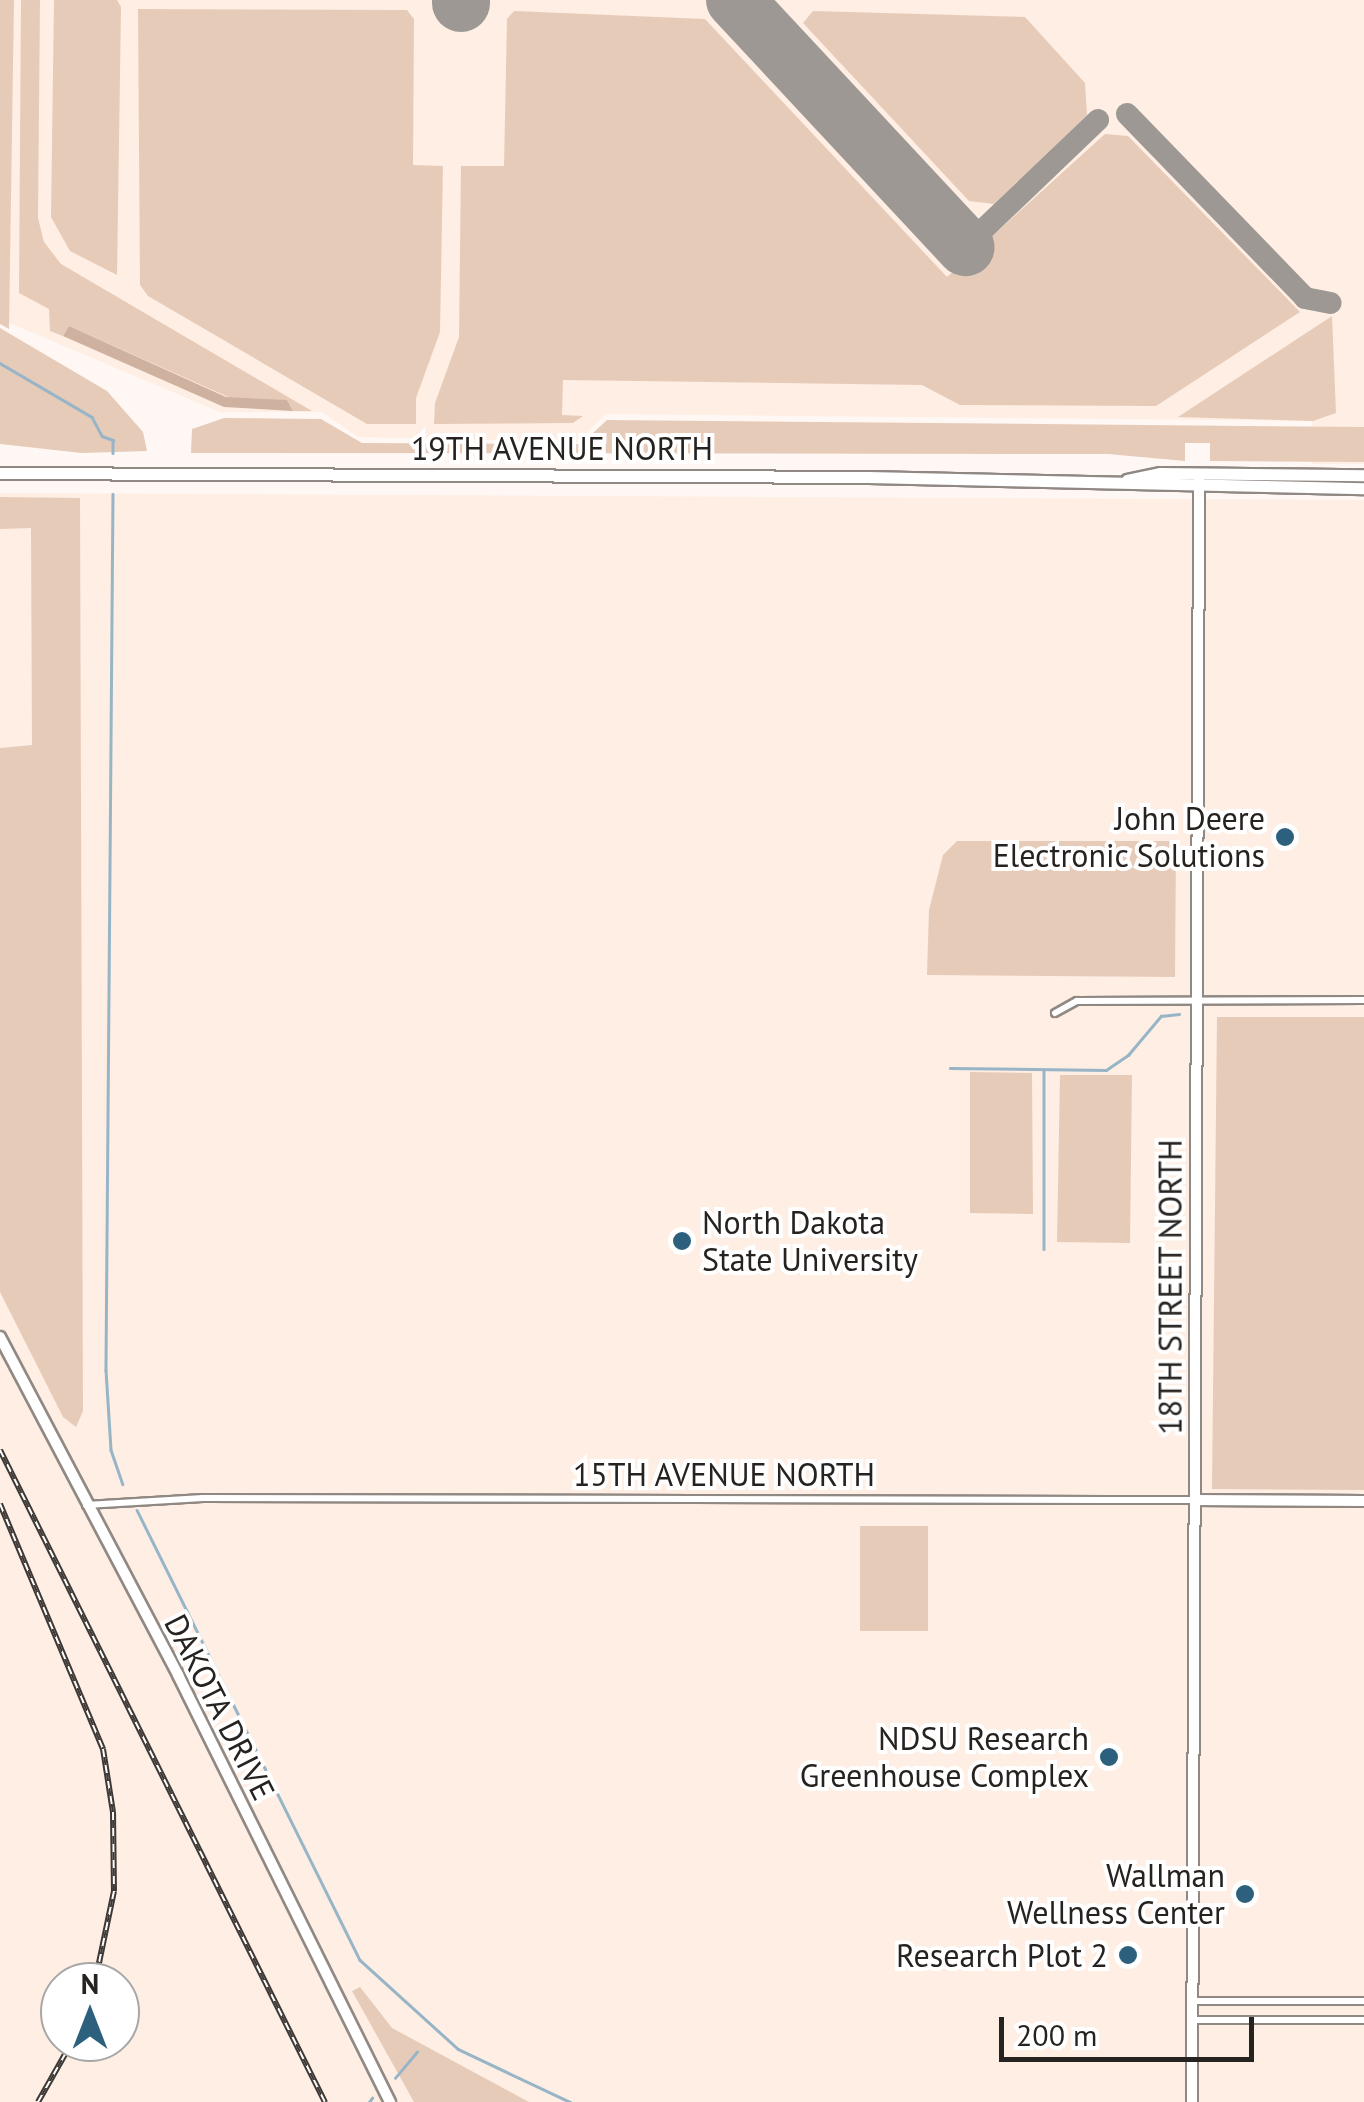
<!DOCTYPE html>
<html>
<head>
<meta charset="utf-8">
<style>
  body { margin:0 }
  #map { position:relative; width:1364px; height:2102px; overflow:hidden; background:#fff7f3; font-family:"PT Sans",sans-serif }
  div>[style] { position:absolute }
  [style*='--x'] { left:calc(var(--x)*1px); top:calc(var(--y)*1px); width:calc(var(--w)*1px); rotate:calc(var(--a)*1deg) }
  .built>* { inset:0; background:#feeee3 }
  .green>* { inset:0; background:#e7cbb9 }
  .forest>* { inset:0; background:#ceb29f }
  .stream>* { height:2.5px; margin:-1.25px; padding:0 1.25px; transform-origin:1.25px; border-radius:1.25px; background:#97b5c7 }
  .taxiway>* { height:22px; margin:-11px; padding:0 11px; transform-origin:11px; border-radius:11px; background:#9e9894 }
  .runway>* { height:58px; margin:-29px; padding:0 29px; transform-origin:29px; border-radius:29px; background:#9e9894 }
  .roads { filter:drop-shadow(2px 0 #908883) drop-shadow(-2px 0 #908883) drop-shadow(0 2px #908883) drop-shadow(0 -2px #908883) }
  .street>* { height:6px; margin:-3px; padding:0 3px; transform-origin:3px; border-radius:3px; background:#fff }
  .secondary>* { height:10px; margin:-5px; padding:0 5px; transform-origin:5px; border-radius:5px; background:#fff }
  .primary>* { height:11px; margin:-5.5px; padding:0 5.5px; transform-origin:5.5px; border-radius:5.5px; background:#fff }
  .rail>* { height:6px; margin-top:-3px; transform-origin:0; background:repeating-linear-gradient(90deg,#fff 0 8px,#3c3836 0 16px); box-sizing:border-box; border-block:2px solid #3c3836 }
  .dots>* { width:28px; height:28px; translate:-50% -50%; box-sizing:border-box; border:5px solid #fff; border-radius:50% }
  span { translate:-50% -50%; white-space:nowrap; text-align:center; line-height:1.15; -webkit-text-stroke:8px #fff; paint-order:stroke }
  .street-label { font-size:32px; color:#262220 }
  .poi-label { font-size:32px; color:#262220 }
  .right { translate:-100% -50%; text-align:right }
  .left { translate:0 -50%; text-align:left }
  .north { position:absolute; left:40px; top:1962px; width:100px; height:100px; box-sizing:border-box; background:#fff; border:2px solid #a8a7a6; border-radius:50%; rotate:0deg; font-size:28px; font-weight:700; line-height:40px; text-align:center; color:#262220 }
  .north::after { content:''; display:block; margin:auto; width:35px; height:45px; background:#2c607c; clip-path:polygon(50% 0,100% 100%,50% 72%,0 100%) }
  .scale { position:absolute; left:999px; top:2017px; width:255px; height:45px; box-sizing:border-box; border:5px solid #262220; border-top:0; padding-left:12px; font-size:30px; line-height:35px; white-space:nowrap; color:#262220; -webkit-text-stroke:8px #fff; paint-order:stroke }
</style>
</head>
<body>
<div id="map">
  <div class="built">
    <i style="clip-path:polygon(0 0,1364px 0,1364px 464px,1312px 464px,1312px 421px,606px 414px,577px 442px,358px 437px,322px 412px,220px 412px,0 319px)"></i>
    <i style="clip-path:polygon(evenodd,0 493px,1364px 500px,1364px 2102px,0 2102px,0 493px,60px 1982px,120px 1982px,120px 2042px,60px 2042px,60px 1982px)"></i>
  </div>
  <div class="green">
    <i style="clip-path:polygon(0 0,14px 0,9px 329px,0 324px)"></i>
    <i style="clip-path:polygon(21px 0,40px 0,38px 218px,44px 242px,61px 264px,312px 411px,293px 411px,287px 400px,235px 400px,69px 326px,63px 336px,50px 331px,49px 309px,19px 293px)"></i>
    <i style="clip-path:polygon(54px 0,117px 0,121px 7px,117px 275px,70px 251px,51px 217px)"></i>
    <i style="clip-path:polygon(138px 9px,407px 10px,414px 19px,413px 165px,443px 166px,440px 332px,416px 398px,416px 424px,367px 424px,148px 296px,140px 285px)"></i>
    <i style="clip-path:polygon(514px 11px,705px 19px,947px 277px,1105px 134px,1128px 136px,1300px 312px,1156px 406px,960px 405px,922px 385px,563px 380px,562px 415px,583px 416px,573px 423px,434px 424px,435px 403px,459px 337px,461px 166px,504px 166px,507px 19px)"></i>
    <i style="clip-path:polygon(813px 11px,1025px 17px,1085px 83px,1087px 115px,994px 204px,969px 201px,803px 23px)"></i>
    <i style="clip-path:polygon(1332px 316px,1336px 413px,1313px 421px,1178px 417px)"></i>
    <i style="clip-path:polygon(0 328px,107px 391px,143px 432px,147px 451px,82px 453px,0 444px)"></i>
    <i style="clip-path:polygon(224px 418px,321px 419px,362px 443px,581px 444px,607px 420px,1364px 427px,1364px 462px,1210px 461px,1210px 443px,1185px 443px,1185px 461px,1108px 454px,191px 453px,192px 429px)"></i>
    <i style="clip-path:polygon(0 497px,80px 498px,83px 1411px,76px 1427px,63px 1417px,0 1292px,0 748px,32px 745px,31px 528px,0 529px)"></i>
    <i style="clip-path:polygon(957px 841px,1176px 841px,1175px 977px,927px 975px,929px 910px,943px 855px)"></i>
    <i style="clip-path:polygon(1217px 1017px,1364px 1017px,1364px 1490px,1212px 1489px)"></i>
    <i style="clip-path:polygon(970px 1072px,1032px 1073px,1033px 1214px,970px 1213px)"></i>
    <i style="clip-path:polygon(1060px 1075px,1132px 1075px,1130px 1243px,1057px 1242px)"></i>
    <i style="clip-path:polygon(860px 1526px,928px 1526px,928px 1631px,860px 1631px)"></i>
    <i style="clip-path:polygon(360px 1987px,392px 2028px,529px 2102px,414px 2102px,352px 1991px)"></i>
  </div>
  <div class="forest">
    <i style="clip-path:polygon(69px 326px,226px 397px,287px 400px,293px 411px,224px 407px,63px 336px)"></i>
  </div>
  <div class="stream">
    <i style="--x:0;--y:363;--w:107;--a:30.4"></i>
    <i style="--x:92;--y:417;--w:21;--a:62"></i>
    <i style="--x:102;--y:436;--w:12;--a:20"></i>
    <i style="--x:113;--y:440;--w:13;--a:90"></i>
    <i style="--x:113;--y:494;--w:876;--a:90.46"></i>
    <i style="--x:106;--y:1370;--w:80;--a:86.4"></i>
    <i style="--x:111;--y:1450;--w:36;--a:71"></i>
    <i style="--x:950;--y:1068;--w:156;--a:0.7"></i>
    <i style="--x:1106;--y:1070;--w:27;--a:-34"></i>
    <i style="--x:1128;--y:1055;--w:51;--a:-49.8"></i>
    <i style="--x:1161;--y:1016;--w:18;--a:-6"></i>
    <i style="--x:1044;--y:1070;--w:179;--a:90"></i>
    <i style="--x:137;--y:1510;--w:502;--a:63.64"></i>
    <i style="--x:360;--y:1960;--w:132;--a:42.2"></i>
    <i style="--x:458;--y:2049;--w:124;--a:25.3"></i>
    <i style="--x:395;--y:2078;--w:34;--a:-50"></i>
    <i style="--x:369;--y:2102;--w:5;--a:-53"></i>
  </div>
  <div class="taxiway">
    <i style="--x:1127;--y:114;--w:256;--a:45.9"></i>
    <i style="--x:1305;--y:298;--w:26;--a:11"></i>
    <i style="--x:965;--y:247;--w:184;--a:-43.7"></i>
  </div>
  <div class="runway">
    <i style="--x:461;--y:0;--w:3;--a:90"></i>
    <i style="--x:735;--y:0;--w:338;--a:47"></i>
  </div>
  <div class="roads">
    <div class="street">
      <i style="--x:1055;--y:1013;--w:25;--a:-29"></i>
      <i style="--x:1077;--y:1001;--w:287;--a:-0.2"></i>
      <i style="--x:86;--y:1505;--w:117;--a:-3.4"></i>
      <i style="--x:203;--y:1498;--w:990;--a:0.12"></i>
      <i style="--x:1192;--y:2001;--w:172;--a:0"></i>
      <i style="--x:1193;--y:2020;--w:171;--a:0"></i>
    </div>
    <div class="secondary">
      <i style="--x:0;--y:1337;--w:382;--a:62.2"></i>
      <i style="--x:178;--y:1675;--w:477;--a:63.6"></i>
      <i style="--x:1194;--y:1500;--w:170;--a:0.3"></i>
      <i style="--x:1192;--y:2102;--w:1624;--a:-89.75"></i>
    </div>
    <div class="primary">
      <i style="--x:0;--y:473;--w:868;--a:0.26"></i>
      <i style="--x:868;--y:477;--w:496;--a:1.3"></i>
      <i style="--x:1127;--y:480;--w:34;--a:-12"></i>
      <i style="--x:1160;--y:473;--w:204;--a:0.6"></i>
    </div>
  </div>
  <div class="rail">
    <i style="--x:0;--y:1450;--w:729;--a:63.51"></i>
    <i style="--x:0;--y:1504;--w:266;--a:67.2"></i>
    <i style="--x:103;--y:1749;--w:64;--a:81"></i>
    <i style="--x:113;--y:1812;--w:79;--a:89.3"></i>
    <i style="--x:114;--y:1891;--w:93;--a:101.8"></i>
    <i style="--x:38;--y:2102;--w:69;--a:-60.5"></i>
  </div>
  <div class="dots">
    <i style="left:1285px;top:837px;background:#2c607c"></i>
    <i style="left:682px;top:1241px;background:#2c607c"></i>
    <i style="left:1109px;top:1757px;background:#2c607c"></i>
    <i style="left:1245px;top:1894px;background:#2c607c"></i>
    <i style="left:1128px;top:1955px;background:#2c607c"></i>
  </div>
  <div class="street-label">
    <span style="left:562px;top:448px">19TH AVENUE NORTH</span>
    <span style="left:1170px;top:1287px;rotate:-90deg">18TH STREET NORTH</span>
    <span style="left:724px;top:1474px">15TH AVENUE NORTH</span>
    <span style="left:220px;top:1707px;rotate:63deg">DAKOTA DRIVE</span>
  </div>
  <div class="poi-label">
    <span class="right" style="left:1265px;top:837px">John Deere<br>Electronic Solutions</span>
    <span class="left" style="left:702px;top:1241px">North Dakota<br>State University</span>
    <span class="right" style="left:1089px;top:1757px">NDSU Research<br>Greenhouse Complex</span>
    <span class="right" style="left:1225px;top:1894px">Wallman<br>Wellness Center</span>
    <span class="right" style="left:1108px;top:1955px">Research Plot 2</span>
  </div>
  <div class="north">N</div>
  <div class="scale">200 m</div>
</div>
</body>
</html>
